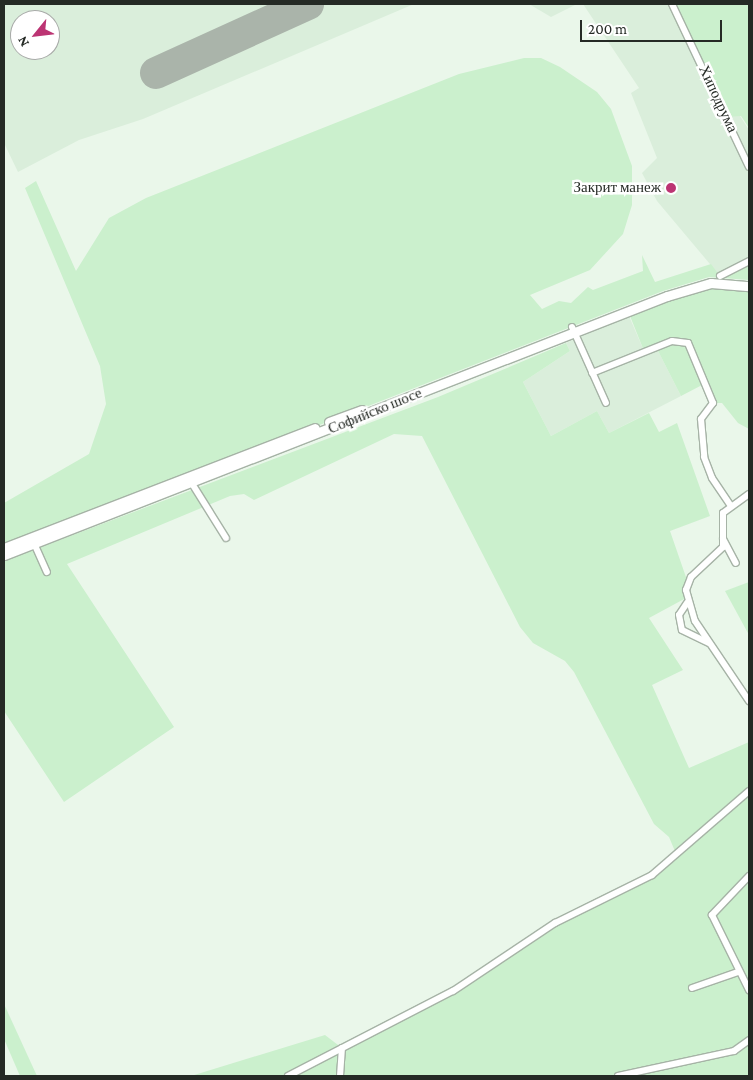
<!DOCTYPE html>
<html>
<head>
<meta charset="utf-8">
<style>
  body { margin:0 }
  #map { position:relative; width:753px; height:1080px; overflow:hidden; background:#eaf7ea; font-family:"Crimson Pro",serif }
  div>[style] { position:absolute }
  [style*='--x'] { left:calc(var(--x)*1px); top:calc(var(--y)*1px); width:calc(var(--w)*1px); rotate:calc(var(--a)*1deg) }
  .built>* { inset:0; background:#daeedb }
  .green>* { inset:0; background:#cbf0cd }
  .runway>* { height:32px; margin:-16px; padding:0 16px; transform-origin:16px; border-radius:16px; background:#aab4aa }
  .roads { filter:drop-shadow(1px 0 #a6b3a6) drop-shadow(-1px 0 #a6b3a6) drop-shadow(0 1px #a6b3a6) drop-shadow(0 -1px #a6b3a6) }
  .minor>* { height:6px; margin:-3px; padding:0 3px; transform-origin:3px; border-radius:3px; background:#fff }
  .major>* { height:9px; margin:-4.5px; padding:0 4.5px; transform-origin:4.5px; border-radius:4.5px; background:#fff }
  .dots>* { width:14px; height:14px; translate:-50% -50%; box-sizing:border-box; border:2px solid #fff; border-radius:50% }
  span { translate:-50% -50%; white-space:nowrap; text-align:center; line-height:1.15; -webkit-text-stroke:5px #fff; paint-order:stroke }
  .street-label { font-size:15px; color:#252a25 }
  .poi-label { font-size:15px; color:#252a25 }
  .right { translate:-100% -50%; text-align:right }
  .frame { position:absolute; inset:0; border:5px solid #252a25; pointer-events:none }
  .north { position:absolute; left:10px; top:10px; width:50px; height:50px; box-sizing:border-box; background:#fff; border:1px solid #a8aaa8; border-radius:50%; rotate:241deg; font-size:14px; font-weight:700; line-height:20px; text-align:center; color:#252a25 }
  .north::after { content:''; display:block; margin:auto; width:18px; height:22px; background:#bc3473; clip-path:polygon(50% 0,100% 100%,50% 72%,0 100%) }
  .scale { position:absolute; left:580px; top:20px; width:142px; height:22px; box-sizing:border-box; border:2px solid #252a25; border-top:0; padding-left:6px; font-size:15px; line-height:18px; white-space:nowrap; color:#252a25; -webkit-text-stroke:4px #fff; paint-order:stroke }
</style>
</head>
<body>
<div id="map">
  <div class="built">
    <i style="clip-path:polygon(evenodd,4px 4px,414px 4px,143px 119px,79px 140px,18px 172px,4px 143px,4px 4px,20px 20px,50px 20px,50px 50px,20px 50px,20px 20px)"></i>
    <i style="clip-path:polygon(529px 4px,577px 4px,551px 17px)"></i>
    <i style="clip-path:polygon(583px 4px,672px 4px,726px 116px,740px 116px,749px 130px,749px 261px,720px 276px,657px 201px,642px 173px,657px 158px,631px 93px,639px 88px)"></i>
    <i style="clip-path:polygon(629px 316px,644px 351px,656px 347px,681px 396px,609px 433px,597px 411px,551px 436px,523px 382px,570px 351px,566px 343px)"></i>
  </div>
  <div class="green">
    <i style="clip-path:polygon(672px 4px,749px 4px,749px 128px,741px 116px,726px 117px)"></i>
    <i style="clip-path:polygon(524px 58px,541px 58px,560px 67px,597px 92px,611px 109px,632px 166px,632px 205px,623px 234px,590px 270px,530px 295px,542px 309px,559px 301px,571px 303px,588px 287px,593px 290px,643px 271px,642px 255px,655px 282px,711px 264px,720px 276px,749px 261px,749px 280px,709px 277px,663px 291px,4px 548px,4px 503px,89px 454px,106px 404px,100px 366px,25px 188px,36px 181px,76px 271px,109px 218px,146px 198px,459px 74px)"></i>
    <i style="clip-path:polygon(700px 285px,749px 286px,749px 429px,738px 423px,722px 403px,713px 403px,704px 384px,681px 396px,656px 347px,644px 351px,628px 311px)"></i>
    <i style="clip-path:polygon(566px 343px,570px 351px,523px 382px,551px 436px,597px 411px,609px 433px,649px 413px,659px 432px,677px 423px,710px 516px,670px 531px,688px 583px,686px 598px,649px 618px,683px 670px,652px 685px,689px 768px,749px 742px,749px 1076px,191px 1076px,325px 1035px,342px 1048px,434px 1001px,555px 923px,634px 885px,677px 856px,669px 837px,654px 824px,574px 672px,565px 661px,533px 643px,520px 627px,422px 436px,394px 434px,254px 500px,244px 494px,230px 496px,67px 564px,174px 727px,64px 802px,4px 711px,4px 561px,438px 397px)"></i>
    <i style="clip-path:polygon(749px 582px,749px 635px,725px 591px)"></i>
    <i style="clip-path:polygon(4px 1004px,37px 1076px,20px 1076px,4px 1039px)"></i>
  </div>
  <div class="runway">
    <i style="--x:156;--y:73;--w:167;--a:-24.4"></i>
  </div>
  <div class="roads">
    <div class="minor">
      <i style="--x:672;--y:4;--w:180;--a:64.7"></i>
      <i style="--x:720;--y:276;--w:33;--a:-27"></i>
      <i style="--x:572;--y:327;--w:83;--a:65.9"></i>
      <i style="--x:592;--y:373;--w:86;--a:-21.8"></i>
      <i style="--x:672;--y:341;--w:16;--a:7"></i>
      <i style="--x:688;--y:343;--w:65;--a:67.4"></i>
      <i style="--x:713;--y:403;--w:20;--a:127"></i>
      <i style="--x:701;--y:419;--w:38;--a:85"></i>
      <i style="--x:704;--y:457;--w:22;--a:69"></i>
      <i style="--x:712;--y:478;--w:34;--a:56"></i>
      <i style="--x:191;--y:482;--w:66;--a:58"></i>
      <i style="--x:749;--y:494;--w:32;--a:144"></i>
      <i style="--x:723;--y:513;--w:34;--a:90"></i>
      <i style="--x:723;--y:547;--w:44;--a:136.8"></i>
      <i style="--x:691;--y:577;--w:14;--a:111"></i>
      <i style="--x:686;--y:590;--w:32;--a:74"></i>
      <i style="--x:695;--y:621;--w:97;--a:56"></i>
      <i style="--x:723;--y:539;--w:27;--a:62"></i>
      <i style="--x:33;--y:541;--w:34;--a:66"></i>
      <i style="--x:687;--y:603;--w:14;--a:124"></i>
      <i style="--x:679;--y:615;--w:15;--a:79"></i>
      <i style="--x:682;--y:630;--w:30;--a:26"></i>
      <i style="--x:749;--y:876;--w:54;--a:133.5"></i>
      <i style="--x:712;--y:915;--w:84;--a:63.7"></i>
      <i style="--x:692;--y:988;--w:49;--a:-19.2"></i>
      <i style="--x:288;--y:1076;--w:186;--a:-27.3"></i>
      <i style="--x:453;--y:991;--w:123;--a:-33.7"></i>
      <i style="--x:555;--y:923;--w:108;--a:-26.3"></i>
      <i style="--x:652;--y:875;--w:128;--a:-40.9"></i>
      <i style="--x:340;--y:1076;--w:28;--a:-86"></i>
      <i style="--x:618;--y:1076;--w:119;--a:-12.2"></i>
      <i style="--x:734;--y:1051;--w:19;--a:-36"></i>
    </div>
    <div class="major">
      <i style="--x:329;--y:422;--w:35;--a:-20"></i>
      <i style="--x:4;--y:548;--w:333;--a:-21.1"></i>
      <i style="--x:4;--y:555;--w:712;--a:-21.34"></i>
      <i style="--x:667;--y:296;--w:46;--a:-16.5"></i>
      <i style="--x:711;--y:283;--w:38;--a:5"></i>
    </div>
  </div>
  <div class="dots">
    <i style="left:671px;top:188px;background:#bc3473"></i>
  </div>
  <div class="street-label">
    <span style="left:718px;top:99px;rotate:65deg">Хиподрума</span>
    <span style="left:375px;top:411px;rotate:-22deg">Софийско шосе</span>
  </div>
  <div class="poi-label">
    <span class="right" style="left:661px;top:188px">Закрит манеж</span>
  </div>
  <div class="frame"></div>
  <div class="north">N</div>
  <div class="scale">200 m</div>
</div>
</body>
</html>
